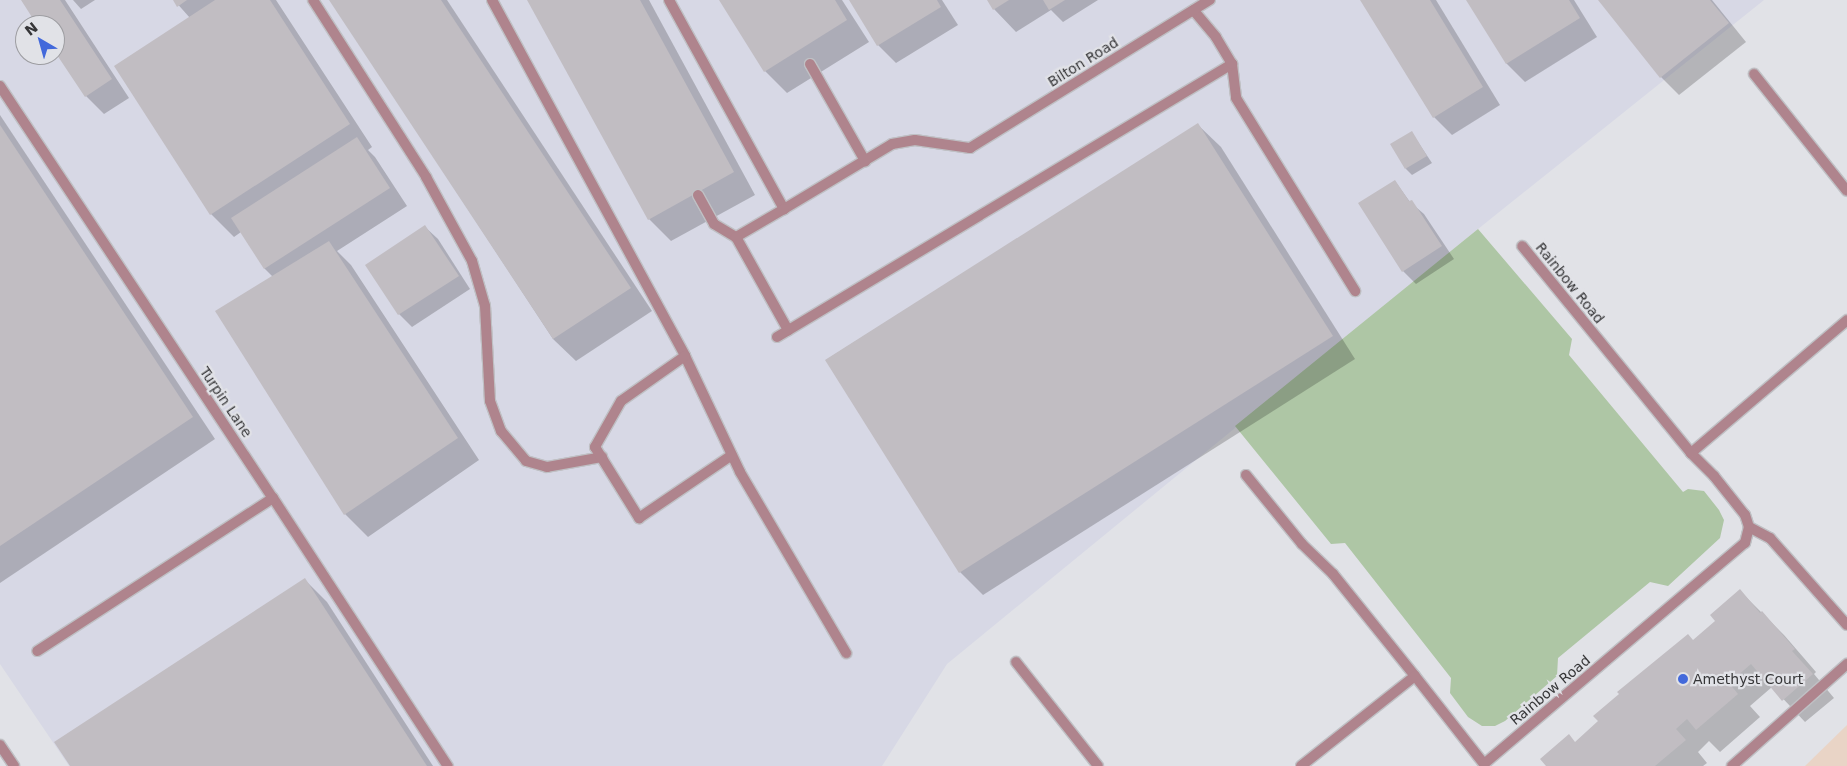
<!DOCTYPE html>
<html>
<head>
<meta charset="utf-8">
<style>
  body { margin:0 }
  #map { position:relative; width:1847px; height:766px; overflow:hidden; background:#e1e2e7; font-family:"DejaVu Sans",sans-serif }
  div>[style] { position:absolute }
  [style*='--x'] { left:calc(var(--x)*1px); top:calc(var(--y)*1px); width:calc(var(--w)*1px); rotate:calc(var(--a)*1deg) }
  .built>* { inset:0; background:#d7d8e5 }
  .education>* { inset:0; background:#e9d4c6 }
  .green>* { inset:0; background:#aec6a5 }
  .shadow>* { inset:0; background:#0003 }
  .building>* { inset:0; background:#c1bdc2 }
  .roads { filter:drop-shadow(1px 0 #bfc0c4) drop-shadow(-1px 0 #bfc0c4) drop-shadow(0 1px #bfc0c4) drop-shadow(0 -1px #bfc0c4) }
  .service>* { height:10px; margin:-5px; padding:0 5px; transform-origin:5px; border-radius:5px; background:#af848d }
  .minor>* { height:10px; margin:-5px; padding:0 5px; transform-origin:5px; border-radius:5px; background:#af848d }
  .dots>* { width:14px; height:14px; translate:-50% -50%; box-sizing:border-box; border:2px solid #e1e2e7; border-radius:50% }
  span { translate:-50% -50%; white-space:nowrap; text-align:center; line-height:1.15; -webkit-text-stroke:4.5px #e1e2e7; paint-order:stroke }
  .street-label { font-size:14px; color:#363638 }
  .poi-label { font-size:14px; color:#363638 }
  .left { translate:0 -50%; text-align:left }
  .north { position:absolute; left:15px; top:15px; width:50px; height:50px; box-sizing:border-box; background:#e1e2e7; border:1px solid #9d9da1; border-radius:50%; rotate:322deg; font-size:14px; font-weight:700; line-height:20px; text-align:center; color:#363638 }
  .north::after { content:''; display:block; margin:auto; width:18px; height:22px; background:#4369db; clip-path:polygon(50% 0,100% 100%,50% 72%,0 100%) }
</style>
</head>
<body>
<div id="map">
  <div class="built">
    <i style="clip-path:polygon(evenodd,0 0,1764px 0,1478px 229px,947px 664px,882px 766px,69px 766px,0 664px,0 0,25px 25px,55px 25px,55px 55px,25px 55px,25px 25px)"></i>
  </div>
  <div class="education">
    <i style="clip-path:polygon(1847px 725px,1847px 766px,1805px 766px)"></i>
  </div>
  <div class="green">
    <i style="clip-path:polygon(1478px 229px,1572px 339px,1569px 355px,1683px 492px,1688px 489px,1704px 491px,1719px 510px,1724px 520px,1720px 538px,1668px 586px,1650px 582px,1558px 658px,1557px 676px,1505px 721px,1495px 726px,1482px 726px,1468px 717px,1450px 693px,1451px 678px,1345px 543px,1331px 544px,1235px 426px)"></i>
  </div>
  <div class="shadow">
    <i style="clip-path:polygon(22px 0,65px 0,129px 98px,104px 114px,86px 96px,55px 50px,55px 25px,39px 25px)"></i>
    <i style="clip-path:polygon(73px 0,95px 0,81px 9px)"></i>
    <i style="clip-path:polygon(174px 0,276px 0,372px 147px,368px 150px,375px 157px,407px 206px,337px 251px,351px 265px,479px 460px,368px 537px,345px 514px,217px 312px,273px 277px,265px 269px,241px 232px,234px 237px,211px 214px,116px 66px,190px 18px)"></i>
    <i style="clip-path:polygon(331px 0,447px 0,652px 311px,576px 361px,553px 339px)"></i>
    <i style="clip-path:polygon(529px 0,649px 0,755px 195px,671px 241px,649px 219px)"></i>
    <i style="clip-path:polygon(720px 0,842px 0,869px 42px,787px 93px,765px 71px)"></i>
    <i style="clip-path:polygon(850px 0,942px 0,958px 25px,896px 63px,878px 45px)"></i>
    <i style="clip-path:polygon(988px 0,1098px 0,1063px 22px,1051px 10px,1016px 32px,994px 9px)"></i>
    <i style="clip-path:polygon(1362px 0,1436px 0,1500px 105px,1452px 135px,1434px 117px)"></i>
    <i style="clip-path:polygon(1468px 0,1574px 0,1597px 37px,1525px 82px,1507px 64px)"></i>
    <i style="clip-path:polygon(1599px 0,1712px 0,1746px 42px,1679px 95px,1661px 77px)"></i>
    <i style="clip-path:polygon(0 115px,215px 439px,0 583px)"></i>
    <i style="clip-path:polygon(1198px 125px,1221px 147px,1355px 359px,983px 595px,960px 572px,826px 360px)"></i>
    <i style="clip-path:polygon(1412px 133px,1432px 163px,1412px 175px,1406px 169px)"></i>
    <i style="clip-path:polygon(1395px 181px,1410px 202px,1424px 214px,1454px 259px,1416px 284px,1403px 271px)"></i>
    <i style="clip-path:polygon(425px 227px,438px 239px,470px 289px,412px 327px,399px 314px,367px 266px)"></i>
    <i style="clip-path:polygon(305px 580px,327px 602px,433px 766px,72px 766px)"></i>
    <i style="clip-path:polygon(1740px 591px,1784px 635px,1816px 672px,1814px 674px,1834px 698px,1805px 722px,1772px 687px,1750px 706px,1760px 717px,1720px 752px,1709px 741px,1698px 752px,1707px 763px,1703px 766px,1548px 766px,1717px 621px)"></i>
  </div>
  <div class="building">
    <i style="clip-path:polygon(21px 0,60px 0,112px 79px,85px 97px,55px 52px,55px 25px,37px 25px)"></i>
    <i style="clip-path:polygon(173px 0,187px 0,177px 7px)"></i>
    <i style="clip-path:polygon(215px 0,270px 0,350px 124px,210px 215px,114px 66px)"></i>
    <i style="clip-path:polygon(329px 0,441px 0,631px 288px,553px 339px)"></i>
    <i style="clip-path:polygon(527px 0,640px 0,734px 172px,648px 220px)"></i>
    <i style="clip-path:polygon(719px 0,835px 0,847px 20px,764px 72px)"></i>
    <i style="clip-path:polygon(849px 0,937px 0,941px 7px,877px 46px)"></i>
    <i style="clip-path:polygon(987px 0,1009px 0,993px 10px)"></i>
    <i style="clip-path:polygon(1043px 0,1065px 0,1049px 10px)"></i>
    <i style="clip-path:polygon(1360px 0,1430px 0,1483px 87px,1433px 118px)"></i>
    <i style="clip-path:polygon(1466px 0,1569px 0,1580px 18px,1506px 64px)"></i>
    <i style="clip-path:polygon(1598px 0,1710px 0,1729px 23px,1660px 78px)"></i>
    <i style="clip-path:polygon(1198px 123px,1333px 336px,959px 573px,825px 360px)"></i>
    <i style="clip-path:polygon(0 125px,193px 417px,0 546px)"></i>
    <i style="clip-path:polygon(1412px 131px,1427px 156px,1405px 169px,1390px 144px)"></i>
    <i style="clip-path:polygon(357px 137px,390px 188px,264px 269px,231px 218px)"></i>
    <i style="clip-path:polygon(1395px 180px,1409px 201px,1412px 200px,1442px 246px,1402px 272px,1358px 203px)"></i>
    <i style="clip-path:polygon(425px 225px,459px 276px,398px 315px,365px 265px)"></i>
    <i style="clip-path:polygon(329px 241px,458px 438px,344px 515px,215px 311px)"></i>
    <i style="clip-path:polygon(305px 578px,427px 766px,70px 766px,54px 742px)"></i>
    <i style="clip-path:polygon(1740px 589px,1760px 613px,1762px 611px,1795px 649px,1792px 651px,1813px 674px,1782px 701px,1751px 664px,1729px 683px,1738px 694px,1696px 730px,1687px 719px,1676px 729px,1686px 740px,1655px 766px,1546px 766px,1540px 759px,1569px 734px,1575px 742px,1598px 721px,1593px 716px,1619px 694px,1617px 692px,1688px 634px,1693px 640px,1715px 621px,1710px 615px)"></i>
  </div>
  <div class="roads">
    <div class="service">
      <i style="--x:313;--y:0;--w:210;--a:57.4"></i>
      <i style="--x:426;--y:177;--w:96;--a:61.3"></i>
      <i style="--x:472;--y:261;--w:47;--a:73.9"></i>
      <i style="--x:485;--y:306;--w:95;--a:87"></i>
      <i style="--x:490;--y:401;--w:32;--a:70"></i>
      <i style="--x:501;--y:431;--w:39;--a:50"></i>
      <i style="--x:526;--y:461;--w:22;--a:16"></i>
      <i style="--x:547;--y:467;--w:56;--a:-10.3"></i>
      <i style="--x:492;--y:0;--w:405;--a:61.5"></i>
      <i style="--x:685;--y:356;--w:128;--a:64.6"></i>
      <i style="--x:740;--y:472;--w:210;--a:59.6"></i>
      <i style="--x:669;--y:0;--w:239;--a:61.2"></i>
      <i style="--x:784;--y:209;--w:126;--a:-31"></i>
      <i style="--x:892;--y:144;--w:23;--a:-10"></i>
      <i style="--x:915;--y:140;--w:56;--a:8.3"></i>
      <i style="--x:810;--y:64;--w:112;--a:60.4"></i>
      <i style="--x:1232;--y:64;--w:34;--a:83"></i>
      <i style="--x:1236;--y:98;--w:227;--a:58.3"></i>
      <i style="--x:698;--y:195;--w:33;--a:61"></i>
      <i style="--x:714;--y:224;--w:26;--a:31"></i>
      <i style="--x:784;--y:209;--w:56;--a:149.7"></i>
      <i style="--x:736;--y:237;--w:107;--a:60.8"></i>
      <i style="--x:777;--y:337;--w:531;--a:-30.96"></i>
      <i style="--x:1232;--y:64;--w:31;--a:-121"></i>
      <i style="--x:1216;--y:37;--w:35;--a:-130"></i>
      <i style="--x:685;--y:356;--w:78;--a:144.9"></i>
      <i style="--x:621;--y:401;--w:53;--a:119.5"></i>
      <i style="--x:595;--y:447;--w:84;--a:58.2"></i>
      <i style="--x:639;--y:518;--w:112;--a:-34.1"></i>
      <i style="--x:273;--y:498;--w:320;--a:56.9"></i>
    </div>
    <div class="minor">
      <i style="--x:1754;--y:74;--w:149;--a:51.5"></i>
      <i style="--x:0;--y:86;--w:494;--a:56.5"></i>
      <i style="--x:273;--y:498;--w:281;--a:147"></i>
      <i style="--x:970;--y:148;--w:282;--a:-31.7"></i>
      <i style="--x:1691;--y:453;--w:205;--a:-40.4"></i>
      <i style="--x:1246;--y:475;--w:89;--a:50.9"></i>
      <i style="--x:1302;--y:544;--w:43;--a:44.1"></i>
      <i style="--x:1333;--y:574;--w:131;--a:51.2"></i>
      <i style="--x:1749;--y:527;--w:24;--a:28"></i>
      <i style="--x:1770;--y:538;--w:116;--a:48.5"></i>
      <i style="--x:1016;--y:662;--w:132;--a:51.7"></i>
      <i style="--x:0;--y:745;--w:25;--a:56"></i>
      <i style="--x:1301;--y:766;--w:145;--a:-38.3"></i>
      <i style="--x:1415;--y:676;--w:112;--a:51.9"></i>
      <i style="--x:1484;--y:764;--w:342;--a:-40.3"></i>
      <i style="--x:1745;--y:543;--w:16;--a:-76"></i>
      <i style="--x:1749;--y:527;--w:13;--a:-108"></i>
      <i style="--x:1745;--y:515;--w:50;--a:-128.5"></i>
      <i style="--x:1714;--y:476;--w:33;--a:-135"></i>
      <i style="--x:1691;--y:453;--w:267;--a:-129.2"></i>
      <i style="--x:1732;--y:766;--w:154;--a:-41.6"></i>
    </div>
  </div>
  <div class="dots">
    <i style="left:1683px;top:679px;background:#4369db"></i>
  </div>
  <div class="street-label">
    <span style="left:1083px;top:62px;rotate:-32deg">Bilton Road</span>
    <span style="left:1570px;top:283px;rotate:51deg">Rainbow Road</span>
    <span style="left:226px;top:402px;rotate:56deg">Turpin Lane</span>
    <span style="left:1550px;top:690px;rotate:-40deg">Rainbow Road</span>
  </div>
  <div class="poi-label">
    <span class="left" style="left:1693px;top:679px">Amethyst Court</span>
  </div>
  <div class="north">N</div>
</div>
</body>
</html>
